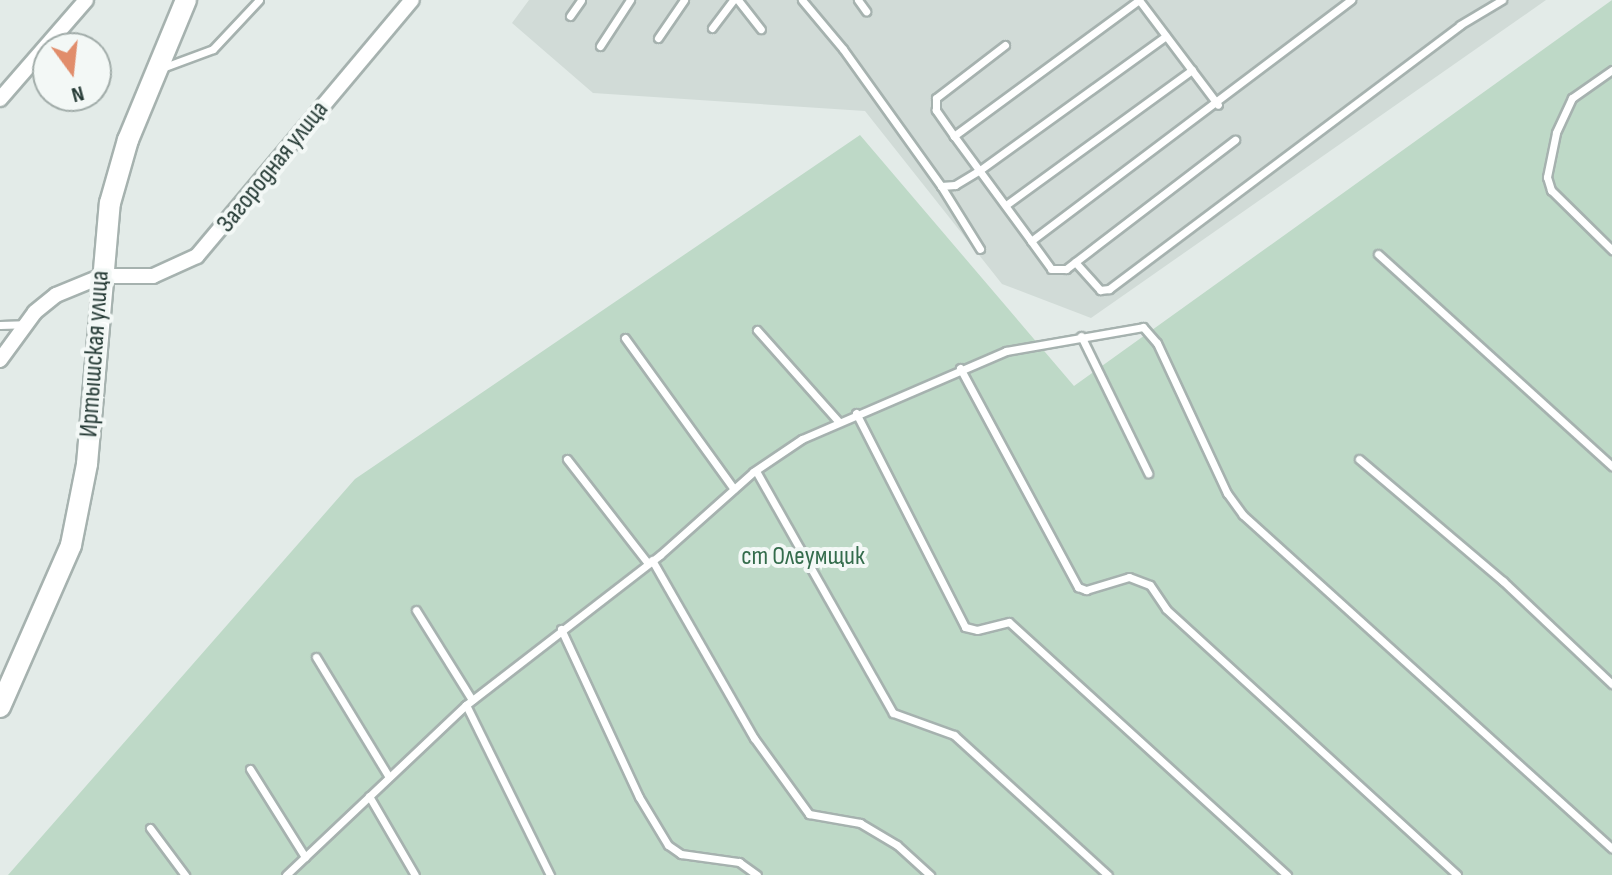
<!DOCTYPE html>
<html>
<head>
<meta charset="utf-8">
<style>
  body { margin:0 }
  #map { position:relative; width:1612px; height:875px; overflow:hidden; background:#e3ebe8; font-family:"Sofia Sans Condensed",sans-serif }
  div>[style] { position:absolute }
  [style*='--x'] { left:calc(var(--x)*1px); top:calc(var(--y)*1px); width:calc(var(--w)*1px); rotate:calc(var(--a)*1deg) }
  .built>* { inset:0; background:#d1dbd7 }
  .green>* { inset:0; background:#bed9c7 }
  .roads { filter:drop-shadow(2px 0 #a6b2af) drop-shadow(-2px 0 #a6b2af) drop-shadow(0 2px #a6b2af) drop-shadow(0 -2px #a6b2af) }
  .service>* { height:7px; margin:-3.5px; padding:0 3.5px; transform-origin:3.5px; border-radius:3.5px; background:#fff }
  .minor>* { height:14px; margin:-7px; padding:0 7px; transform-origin:7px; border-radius:7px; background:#fff }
  .secondary>* { height:20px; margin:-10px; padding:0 10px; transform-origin:10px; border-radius:10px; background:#fff }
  span { translate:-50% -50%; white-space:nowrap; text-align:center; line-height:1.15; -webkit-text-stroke:8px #f3f8f6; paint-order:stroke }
  .street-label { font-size:26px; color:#253a35 }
  .park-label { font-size:26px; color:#346c4c }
  .north { position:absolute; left:32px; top:32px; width:80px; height:80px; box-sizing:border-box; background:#f3f8f6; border:2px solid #a1aca9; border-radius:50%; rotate:165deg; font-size:22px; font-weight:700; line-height:32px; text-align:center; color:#253a35 }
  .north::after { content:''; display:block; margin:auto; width:28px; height:36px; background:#e18d6b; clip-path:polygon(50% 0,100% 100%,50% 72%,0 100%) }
</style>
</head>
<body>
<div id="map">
  <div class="built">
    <i style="clip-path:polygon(529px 0,1546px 0,1091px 318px,1002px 284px,865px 111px,593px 93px,512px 23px)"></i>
  </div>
  <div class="green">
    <i style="clip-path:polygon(1612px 0,1612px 875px,8px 875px,355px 479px,860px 135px,1074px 386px)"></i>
  </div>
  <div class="roads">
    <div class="service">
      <i style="--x:738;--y:0;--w:37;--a:52"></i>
      <i style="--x:802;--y:0;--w:64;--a:50.1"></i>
      <i style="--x:843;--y:49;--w:168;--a:54.4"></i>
      <i style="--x:941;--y:186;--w:14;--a:-4"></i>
      <i style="--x:955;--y:185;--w:29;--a:-31"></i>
      <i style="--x:980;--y:170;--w:229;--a:-35.8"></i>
      <i style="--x:858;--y:0;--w:14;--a:54"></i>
      <i style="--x:1139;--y:0;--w:230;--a:143.7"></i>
      <i style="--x:954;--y:136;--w:130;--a:53.7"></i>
      <i style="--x:1031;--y:241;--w:401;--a:-37"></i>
      <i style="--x:1139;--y:0;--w:131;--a:53"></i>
      <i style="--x:570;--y:16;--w:19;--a:-55"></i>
      <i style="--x:712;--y:28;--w:35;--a:-53"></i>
      <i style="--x:658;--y:38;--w:46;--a:-55.6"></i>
      <i style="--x:600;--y:46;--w:55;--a:-56.9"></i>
      <i style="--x:162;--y:68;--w:54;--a:-20.4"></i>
      <i style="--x:213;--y:49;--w:67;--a:-46.8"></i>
      <i style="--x:1612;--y:70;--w:49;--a:145"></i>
      <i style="--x:1572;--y:98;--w:38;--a:115"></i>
      <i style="--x:1556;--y:133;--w:45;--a:101.6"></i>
      <i style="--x:1547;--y:177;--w:14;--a:73"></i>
      <i style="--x:1551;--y:190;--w:86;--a:44.5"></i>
      <i style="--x:954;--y:136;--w:32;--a:-125"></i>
      <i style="--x:936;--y:110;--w:12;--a:-90"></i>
      <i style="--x:936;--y:98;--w:87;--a:-37.5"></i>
      <i style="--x:941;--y:186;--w:74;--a:58.2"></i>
      <i style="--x:1006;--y:205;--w:230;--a:-36"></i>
      <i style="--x:1031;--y:241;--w:34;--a:54"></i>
      <i style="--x:1051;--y:269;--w:15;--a:0"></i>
      <i style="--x:1066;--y:269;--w:213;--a:-37.4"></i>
      <i style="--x:1378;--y:254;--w:316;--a:42.2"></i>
      <i style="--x:1075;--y:262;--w:38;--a:48"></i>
      <i style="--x:1100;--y:290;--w:9;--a:-6"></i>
      <i style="--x:1109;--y:289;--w:439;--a:-36.9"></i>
      <i style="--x:1460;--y:25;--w:49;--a:-30.8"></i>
      <i style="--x:0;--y:325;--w:24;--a:-2"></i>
      <i style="--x:757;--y:330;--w:122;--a:48.3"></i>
      <i style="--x:1081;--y:336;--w:153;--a:63.9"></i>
      <i style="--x:625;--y:338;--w:186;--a:54.2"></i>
      <i style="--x:960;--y:368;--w:249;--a:61.7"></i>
      <i style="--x:1078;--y:587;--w:9;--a:21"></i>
      <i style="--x:1086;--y:590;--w:45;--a:-16.8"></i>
      <i style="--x:1129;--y:577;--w:22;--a:21"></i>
      <i style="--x:1150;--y:585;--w:29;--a:56"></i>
      <i style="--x:1166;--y:609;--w:394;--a:42.4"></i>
      <i style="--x:856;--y:413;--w:240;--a:63"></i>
      <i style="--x:965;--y:627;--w:12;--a:14"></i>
      <i style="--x:977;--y:630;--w:33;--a:-14"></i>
      <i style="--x:1009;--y:622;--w:376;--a:42.3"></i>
      <i style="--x:567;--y:459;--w:130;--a:52.2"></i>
      <i style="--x:1359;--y:459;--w:189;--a:40.3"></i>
      <i style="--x:1503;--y:581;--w:150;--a:43.4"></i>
      <i style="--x:756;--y:471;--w:278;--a:60.5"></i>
      <i style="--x:893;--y:713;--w:65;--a:19.8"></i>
      <i style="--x:954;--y:735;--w:208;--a:42.3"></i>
      <i style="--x:652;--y:560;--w:205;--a:60.2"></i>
      <i style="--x:754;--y:738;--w:94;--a:54.1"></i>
      <i style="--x:809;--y:814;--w:52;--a:10"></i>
      <i style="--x:860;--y:823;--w:43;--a:30.7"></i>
      <i style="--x:897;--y:845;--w:45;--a:42.3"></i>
      <i style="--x:416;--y:610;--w:106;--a:58.1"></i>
      <i style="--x:561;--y:629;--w:185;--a:65.1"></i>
      <i style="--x:639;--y:797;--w:56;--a:58.9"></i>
      <i style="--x:668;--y:845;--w:16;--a:35"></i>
      <i style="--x:681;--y:854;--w:59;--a:7.9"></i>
      <i style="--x:739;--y:862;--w:22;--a:36"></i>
      <i style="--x:316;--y:657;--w:140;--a:58.7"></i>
      <i style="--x:466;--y:705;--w:190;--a:63.7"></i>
      <i style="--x:250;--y:769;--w:104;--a:58"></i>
      <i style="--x:369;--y:796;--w:91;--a:59.8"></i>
      <i style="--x:150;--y:828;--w:59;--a:53.3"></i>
      <i style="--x:286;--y:875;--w:248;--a:-43.4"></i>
      <i style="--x:466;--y:705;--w:245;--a:-37.7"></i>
      <i style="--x:660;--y:555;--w:125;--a:-41.7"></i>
      <i style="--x:753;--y:472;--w:59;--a:-34"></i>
      <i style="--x:802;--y:439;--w:222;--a:-23.3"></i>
      <i style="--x:1006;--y:351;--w:139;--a:-9.9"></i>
      <i style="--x:1143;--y:327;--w:21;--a:49"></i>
      <i style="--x:1157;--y:343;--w:166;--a:65"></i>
      <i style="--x:1227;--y:493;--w:27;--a:54"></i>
      <i style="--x:1243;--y:515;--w:497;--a:42.1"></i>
    </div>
    <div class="minor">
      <i style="--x:0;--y:99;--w:131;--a:-49"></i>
      <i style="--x:0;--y:360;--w:59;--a:-53.9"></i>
      <i style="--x:35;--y:312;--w:27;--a:-39"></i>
      <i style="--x:56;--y:295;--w:50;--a:-22.4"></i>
      <i style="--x:102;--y:276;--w:51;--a:0"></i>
      <i style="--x:153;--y:276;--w:48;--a:-24.4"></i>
      <i style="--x:197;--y:256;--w:334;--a:-50"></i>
    </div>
    <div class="secondary">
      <i style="--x:0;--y:707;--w:177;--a:-66.3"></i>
      <i style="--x:71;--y:545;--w:83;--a:-78.8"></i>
      <i style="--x:87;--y:464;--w:262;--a:-85"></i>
      <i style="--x:110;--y:203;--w:66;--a:-74.1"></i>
      <i style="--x:128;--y:140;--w:152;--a:-67.5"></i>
    </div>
  </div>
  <div class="street-label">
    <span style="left:273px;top:167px;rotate:-51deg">Загородная улица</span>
    <span style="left:95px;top:354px;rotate:-86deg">Иртышская улица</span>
  </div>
  <div class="park-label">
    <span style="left:803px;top:557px">ст Олеумщик</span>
  </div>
  <div class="north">N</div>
</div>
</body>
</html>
